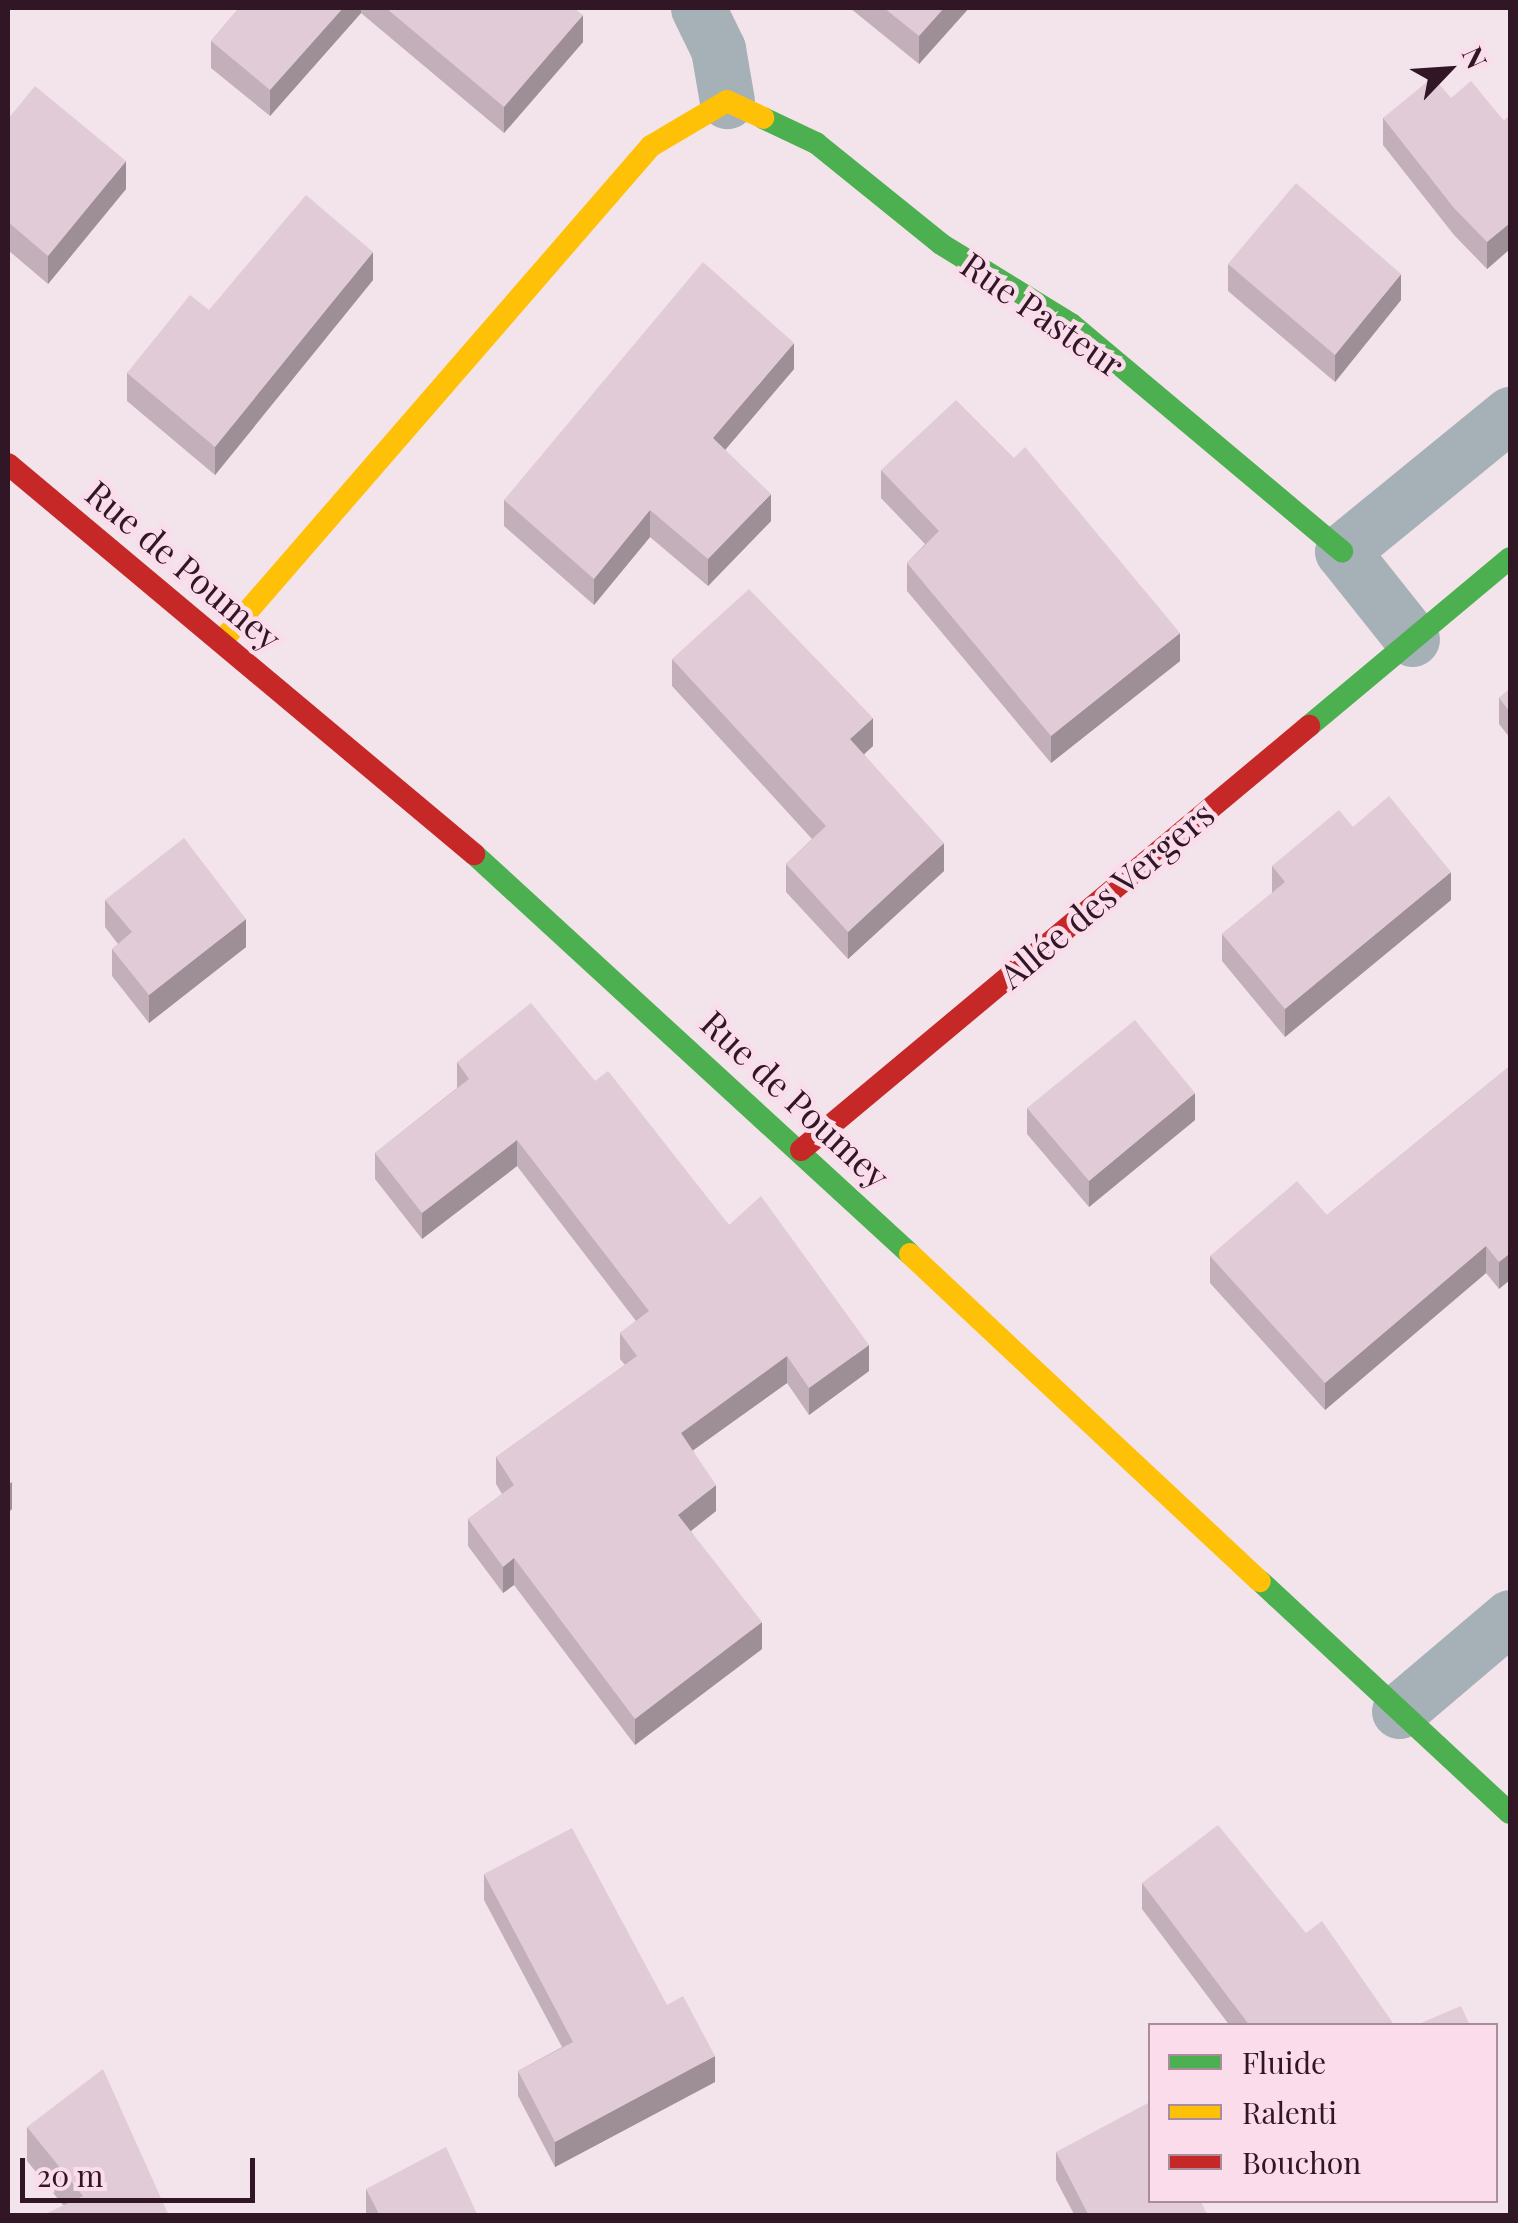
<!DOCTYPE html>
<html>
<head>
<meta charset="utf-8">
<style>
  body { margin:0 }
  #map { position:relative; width:1518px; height:2223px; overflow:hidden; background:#f3e3eb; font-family:"Playfair Display",serif }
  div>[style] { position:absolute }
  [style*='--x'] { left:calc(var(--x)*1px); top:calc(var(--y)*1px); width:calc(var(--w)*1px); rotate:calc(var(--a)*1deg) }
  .street>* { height:55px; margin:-27.5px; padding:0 27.5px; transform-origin:27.5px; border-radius:27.5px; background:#a5b0b7 }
  .fast>* { height:22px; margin:-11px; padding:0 11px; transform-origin:11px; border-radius:11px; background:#4caf50 }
  .slow>* { height:22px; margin:-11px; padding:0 11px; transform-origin:11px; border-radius:11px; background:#ffc107 }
  .jam>* { height:22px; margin:-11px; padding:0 11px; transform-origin:11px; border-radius:11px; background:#c62828 }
  .wall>* { inset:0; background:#c2afb9 }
  .shaded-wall>* { inset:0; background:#9e8e96 }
  .building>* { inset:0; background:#e1cbd7 }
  span { translate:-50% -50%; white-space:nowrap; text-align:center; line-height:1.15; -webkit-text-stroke:9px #fadceb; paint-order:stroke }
  .street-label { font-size:35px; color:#311626 }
  .frame { position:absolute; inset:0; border:10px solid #311626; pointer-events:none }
  .legend { position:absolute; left:1148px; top:2023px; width:350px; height:180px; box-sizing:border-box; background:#fadceb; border:2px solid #aa8d9c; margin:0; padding:12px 18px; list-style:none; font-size:30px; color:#311626 }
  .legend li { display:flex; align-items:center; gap:20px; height:50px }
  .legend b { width:50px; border:2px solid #aa8d9c }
  .north { position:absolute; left:1398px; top:20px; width:100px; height:100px; -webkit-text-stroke:8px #fadceb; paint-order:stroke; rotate:65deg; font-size:28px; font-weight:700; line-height:40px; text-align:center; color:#311626 }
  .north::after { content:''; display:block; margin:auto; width:35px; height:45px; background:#311626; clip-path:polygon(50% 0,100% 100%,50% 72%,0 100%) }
  .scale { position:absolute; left:20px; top:2158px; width:235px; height:45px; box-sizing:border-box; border:5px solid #311626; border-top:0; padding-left:12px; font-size:30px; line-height:35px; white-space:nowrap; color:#311626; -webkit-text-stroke:8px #fadceb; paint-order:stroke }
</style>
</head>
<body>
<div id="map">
  <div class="street">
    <i style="--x:698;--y:8;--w:46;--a:64"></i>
    <i style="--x:718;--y:49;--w:53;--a:80.2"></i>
    <i style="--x:1412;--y:639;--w:112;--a:-128.5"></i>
    <i style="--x:1342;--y:551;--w:217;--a:-39.2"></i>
    <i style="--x:1399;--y:1711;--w:145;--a:-40.3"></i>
  </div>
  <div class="fast">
    <i style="--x:763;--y:118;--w:59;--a:25.3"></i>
    <i style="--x:816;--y:143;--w:161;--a:38.9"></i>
    <i style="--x:941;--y:244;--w:153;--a:31.6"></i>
    <i style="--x:1071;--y:324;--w:354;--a:40"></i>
    <i style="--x:1309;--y:726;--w:262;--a:-39.9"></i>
    <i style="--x:474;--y:854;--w:592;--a:42.53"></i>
    <i style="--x:1260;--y:1581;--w:341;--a:42.9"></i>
  </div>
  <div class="slow">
    <i style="--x:221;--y:642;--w:656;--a:-49.08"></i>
    <i style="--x:651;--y:146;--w:88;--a:-30.6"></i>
    <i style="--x:727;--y:101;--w:40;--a:25"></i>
    <i style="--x:910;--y:1254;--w:479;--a:43.1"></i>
  </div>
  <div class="jam">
    <i style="--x:8;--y:464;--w:608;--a:39.93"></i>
    <i style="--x:801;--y:1150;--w:662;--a:-39.85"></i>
  </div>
  <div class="wall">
    <i style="clip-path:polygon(239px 8px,574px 8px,583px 42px,504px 133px,361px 13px,270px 116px,211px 68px,211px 41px)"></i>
    <i style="clip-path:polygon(850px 8px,969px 8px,919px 64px)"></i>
    <i style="clip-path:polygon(1451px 98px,1504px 121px,1510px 115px,1510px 249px,1487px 269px,1454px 235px,1383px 145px,1383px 118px)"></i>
    <i style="clip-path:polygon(8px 119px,126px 189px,48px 284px,8px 250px)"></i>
    <i style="clip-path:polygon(1228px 264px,1401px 300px,1335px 382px,1228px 291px)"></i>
    <i style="clip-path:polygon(373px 280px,215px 475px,127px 401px,127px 373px,209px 310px)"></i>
    <i style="clip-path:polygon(794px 369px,725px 450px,771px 521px,708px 586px,650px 537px,594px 605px,504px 526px,504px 500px)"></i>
    <i style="clip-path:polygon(881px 470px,1180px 661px,1051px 763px,907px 591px,907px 563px,925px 544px,881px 498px)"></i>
    <i style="clip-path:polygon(672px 659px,873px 746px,864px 754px,944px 871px,848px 959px,786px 892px,786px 864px,812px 839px,672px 686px)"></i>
    <i style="clip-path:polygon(1510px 689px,1510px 738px,1499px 724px,1499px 698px)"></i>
    <i style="clip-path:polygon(1353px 827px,1451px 900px,1285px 1037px,1222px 961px,1222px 934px,1272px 893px,1272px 866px)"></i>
    <i style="clip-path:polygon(105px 900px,246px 947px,149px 1023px,112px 976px,112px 949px,118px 944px,105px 927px)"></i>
    <i style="clip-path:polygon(457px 1062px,595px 1081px,729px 1225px,869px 1371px,809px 1415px,787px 1383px,693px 1450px,716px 1511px,691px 1531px,762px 1649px,635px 1745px,514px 1585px,503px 1593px,468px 1546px,468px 1519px,502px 1494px,496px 1484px,496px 1457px,625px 1365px,620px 1359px,620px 1333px,636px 1321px,517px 1166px,422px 1239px,375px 1179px,375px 1153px,457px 1088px)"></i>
    <i style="clip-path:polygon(1510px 1066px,1499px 1289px,1486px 1273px,1325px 1410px,1210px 1283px,1210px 1256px,1327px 1215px)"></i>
    <i style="clip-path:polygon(1027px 1108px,1195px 1120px,1089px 1207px,1027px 1134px)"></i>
    <i style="clip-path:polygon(484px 1874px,667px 2005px,715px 2082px,555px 2167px,518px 2096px,518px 2071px,562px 2047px,484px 1900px)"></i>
    <i style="clip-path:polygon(1142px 1883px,1306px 1933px,1395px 2026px,1230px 2026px,1142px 1909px)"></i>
    <i style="clip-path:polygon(27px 2127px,169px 2216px,63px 2205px,27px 2161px)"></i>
    <i style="clip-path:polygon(1056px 2152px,1208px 2216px,1075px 2216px,1056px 2180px)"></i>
    <i style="clip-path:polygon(366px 2189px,478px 2216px,366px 2216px)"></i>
  </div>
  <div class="shaded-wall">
    <i style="clip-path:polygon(343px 8px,361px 8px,361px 13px,270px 116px,270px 90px)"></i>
    <i style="clip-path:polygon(944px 8px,969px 8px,919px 64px,919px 36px)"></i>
    <i style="clip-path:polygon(583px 15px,583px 42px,504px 133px,504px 107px)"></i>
    <i style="clip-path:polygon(126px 161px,126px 189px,48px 284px,48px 256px)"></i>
    <i style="clip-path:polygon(1510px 223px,1510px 249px,1487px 269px,1487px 242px)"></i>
    <i style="clip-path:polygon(373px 252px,373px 280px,215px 475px,215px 447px)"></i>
    <i style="clip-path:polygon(1401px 274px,1401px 300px,1335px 382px,1335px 355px)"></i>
    <i style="clip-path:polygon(794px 343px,794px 369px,713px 464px,713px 438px)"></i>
    <i style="clip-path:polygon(771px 494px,771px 521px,708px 586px,708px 559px)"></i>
    <i style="clip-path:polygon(650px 510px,650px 537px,594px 605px,594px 579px)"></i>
    <i style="clip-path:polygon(1180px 633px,1180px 661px,1051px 763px,1051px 736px)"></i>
    <i style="clip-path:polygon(873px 718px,873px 746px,850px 767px,850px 739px)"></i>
    <i style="clip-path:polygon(944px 843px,944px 871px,848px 959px,848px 932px)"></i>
    <i style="clip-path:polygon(1451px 872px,1451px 900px,1285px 1037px,1285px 1009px)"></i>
    <i style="clip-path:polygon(246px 919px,246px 947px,149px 1023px,149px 995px)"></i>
    <i style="clip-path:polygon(1195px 1093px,1195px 1120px,1089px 1207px,1089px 1181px)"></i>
    <i style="clip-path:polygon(517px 1140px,517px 1166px,422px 1239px,422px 1213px)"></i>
    <i style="clip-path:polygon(1486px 1246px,1486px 1273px,1325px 1410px,1325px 1383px)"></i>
    <i style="clip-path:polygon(1510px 1253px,1510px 1280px,1499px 1289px,1499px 1262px)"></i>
    <i style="clip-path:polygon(869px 1345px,869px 1371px,809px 1415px,809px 1388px)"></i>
    <i style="clip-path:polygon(787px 1356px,787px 1383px,681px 1459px,681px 1433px)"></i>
    <i style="clip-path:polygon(12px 1482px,12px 1509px,8px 1513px,8px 1485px)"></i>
    <i style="clip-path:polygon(716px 1485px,716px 1511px,678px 1541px,678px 1515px)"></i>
    <i style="clip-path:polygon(514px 1558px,514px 1585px,503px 1593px,503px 1567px)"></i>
    <i style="clip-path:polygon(762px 1622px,762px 1649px,635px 1745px,635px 1719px)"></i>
    <i style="clip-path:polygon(715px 2056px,715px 2082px,555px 2167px,555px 2142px)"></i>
  </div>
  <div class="building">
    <i style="clip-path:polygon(239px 8px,343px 8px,270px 90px,211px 41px)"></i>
    <i style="clip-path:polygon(386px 8px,574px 8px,583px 15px,504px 107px)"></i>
    <i style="clip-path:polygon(884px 8px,944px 8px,919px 36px)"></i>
    <i style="clip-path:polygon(1433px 77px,1451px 98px,1471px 81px,1504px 121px,1510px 115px,1510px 223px,1487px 242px,1454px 208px,1383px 118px)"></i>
    <i style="clip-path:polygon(35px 86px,126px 161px,48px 256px,8px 222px,8px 119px)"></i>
    <i style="clip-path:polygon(1296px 183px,1401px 274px,1335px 355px,1228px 264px)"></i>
    <i style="clip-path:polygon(306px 195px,373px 252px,215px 447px,127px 373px,190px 295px,209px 310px)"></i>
    <i style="clip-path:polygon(703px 262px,794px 343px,713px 438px,771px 494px,708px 559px,650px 510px,594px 579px,504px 500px)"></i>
    <i style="clip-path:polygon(956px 400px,1014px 458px,1025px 447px,1180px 633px,1051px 736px,907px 563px,939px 531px,881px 470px)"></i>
    <i style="clip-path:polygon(749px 589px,873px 718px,850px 739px,944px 843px,848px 932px,786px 864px,826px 826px,672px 659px)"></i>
    <i style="clip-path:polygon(1510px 689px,1510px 712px,1499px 698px)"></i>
    <i style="clip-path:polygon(1389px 796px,1451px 872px,1285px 1009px,1222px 934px,1285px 882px,1272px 866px,1339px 810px,1353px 827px)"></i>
    <i style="clip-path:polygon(184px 838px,246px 919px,149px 995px,112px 949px,132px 932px,105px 900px)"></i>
    <i style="clip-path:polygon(531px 1003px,595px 1081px,608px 1071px,729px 1225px,761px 1196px,869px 1345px,809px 1388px,787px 1356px,681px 1433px,716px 1485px,678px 1515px,762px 1622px,635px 1719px,514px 1558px,503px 1567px,468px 1519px,514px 1485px,496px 1457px,637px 1356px,620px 1333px,649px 1311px,517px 1140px,422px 1213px,375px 1153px,469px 1079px,457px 1062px)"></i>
    <i style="clip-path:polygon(1135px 1020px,1195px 1093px,1089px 1181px,1027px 1108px)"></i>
    <i style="clip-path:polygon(1510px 1066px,1510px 1253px,1499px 1262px,1486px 1246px,1325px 1383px,1210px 1256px,1297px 1181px,1327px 1215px)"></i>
    <i style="clip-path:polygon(1218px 1825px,1306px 1933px,1322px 1921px,1395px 2026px,1250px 2026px,1142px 1883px)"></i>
    <i style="clip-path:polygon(572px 1828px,667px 2005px,683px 1996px,715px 2056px,555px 2142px,518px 2071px,573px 2042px,484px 1874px)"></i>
    <i style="clip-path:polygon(1461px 2006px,1470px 2026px,1414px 2026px)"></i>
    <i style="clip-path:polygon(103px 2069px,169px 2216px,41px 2216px,83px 2196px,27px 2127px)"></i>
    <i style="clip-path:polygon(1148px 2103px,1150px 2107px,1150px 2200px,1200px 2200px,1208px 2216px,1089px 2216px,1056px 2152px)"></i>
    <i style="clip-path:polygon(446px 2147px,478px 2216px,380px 2216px,366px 2189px)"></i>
  </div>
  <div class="street-label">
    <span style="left:1043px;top:314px;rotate:35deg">Rue Pasteur</span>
    <span style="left:184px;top:565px;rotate:40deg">Rue de Poumey</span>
    <span style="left:1106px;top:894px;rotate:-40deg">Allée des Vergers</span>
    <span style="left:796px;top:1099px;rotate:43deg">Rue de Poumey</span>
  </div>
  <div class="frame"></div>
  <ul class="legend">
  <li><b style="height:12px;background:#4caf50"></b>Fluide</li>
  <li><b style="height:12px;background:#ffc107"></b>Ralenti</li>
  <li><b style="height:12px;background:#c62828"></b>Bouchon</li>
  </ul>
  <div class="north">N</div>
  <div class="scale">20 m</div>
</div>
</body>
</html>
